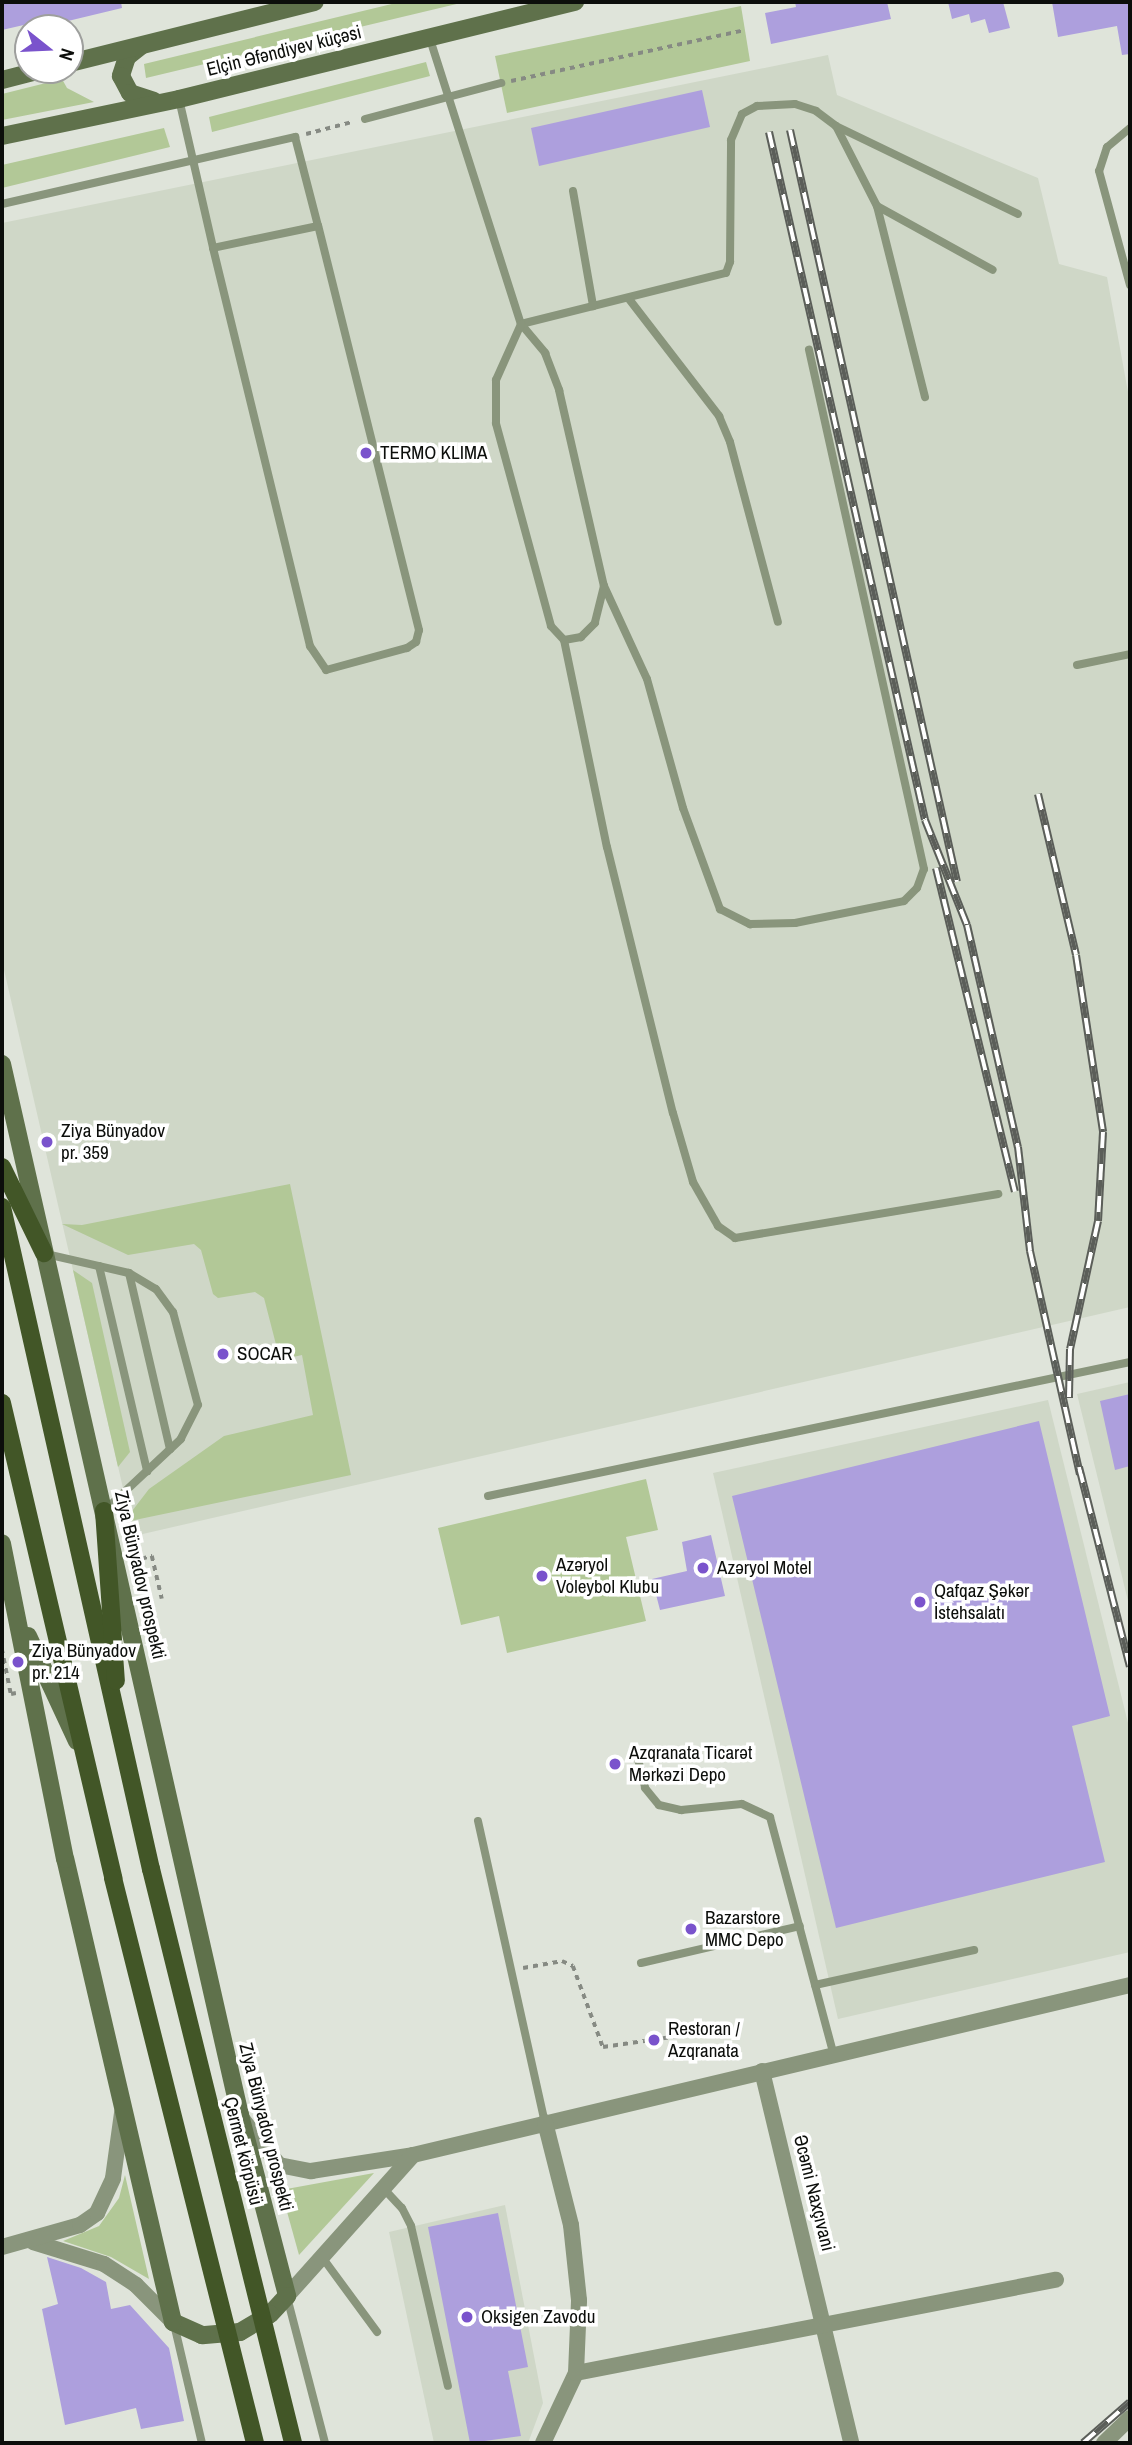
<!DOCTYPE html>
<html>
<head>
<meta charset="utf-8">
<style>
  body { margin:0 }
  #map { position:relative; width:1132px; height:2445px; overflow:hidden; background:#dfe4da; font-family:"Archivo Narrow",sans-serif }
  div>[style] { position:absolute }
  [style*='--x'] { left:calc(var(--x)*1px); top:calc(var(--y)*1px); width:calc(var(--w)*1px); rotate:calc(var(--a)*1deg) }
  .built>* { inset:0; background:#cfd7c7 }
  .green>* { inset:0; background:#b2c897 }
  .building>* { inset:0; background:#ad9fdd }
  .path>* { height:3.5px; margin-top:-1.75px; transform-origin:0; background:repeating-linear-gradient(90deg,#868a83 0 5px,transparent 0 10px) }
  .service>* { height:8px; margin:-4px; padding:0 4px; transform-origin:4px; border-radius:4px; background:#89957c }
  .minor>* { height:16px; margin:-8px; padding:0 8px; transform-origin:8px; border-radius:8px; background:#89957c }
  .secondary>* { height:18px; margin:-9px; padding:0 9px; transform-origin:9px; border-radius:9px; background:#5f714b }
  .primary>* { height:18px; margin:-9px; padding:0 9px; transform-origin:9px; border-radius:9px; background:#425627 }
  .rail>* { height:8px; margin-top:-4px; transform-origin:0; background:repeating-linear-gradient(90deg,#fff 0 16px,#5b5e59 0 32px); box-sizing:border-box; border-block:2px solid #5b5e59 }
  .primary-bridge>* { height:18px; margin:-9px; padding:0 9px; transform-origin:9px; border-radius:9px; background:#425627 }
  .dots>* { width:19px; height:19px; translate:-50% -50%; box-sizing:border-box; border:4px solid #fff; border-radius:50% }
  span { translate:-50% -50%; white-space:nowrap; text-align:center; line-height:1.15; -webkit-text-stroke:7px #fff; paint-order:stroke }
  .street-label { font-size:19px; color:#0c0e0b }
  .poi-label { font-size:19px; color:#0c0e0b }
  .left { translate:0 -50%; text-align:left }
  .frame { position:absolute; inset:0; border:4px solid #0c0e0b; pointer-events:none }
  .north { position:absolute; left:14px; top:14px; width:70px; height:70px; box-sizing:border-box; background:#fff; border:2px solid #9e9f9d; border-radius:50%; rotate:108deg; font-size:19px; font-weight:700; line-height:28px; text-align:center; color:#0c0e0b }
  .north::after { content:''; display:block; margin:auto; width:24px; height:32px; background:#7a53cc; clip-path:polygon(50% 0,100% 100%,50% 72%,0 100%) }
</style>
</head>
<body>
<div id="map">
  <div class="built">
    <i style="clip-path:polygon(828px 55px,837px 95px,1038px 178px,1059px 264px,1107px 277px,1130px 403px,1130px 1307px,134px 1536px,2px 961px,2px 223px)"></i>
    <i style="clip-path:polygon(1130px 1382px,1130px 1609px,1077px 1394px)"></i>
    <i style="clip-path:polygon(1048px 1400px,1130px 1731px,1130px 1952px,838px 2019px,713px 1473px)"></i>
    <i style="clip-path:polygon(505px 2205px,543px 2403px,528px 2443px,434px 2443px,389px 2232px)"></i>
  </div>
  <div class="green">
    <i style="clip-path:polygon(400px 2px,465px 2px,146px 78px,144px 64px)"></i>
    <i style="clip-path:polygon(741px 6px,750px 61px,507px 113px,495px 56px)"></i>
    <i style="clip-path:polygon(426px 62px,430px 76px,212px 132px,209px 117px)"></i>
    <i style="clip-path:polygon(62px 79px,67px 88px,94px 102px,2px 120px,2px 94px)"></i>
    <i style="clip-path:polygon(164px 128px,170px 147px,2px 188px,2px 165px)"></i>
    <i style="clip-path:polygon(290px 1184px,351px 1475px,130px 1521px,129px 1515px,149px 1489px,224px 1436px,313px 1415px,302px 1355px,280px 1360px,264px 1298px,255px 1292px,218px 1298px,213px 1294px,201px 1250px,194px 1244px,128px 1255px,62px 1224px,82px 1225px)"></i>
    <i style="clip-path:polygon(73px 1270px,92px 1283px,130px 1452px,118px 1467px)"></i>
    <i style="clip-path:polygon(646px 1479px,658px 1530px,626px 1537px,646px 1621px,507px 1653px,499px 1616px,461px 1625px,438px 1528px)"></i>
    <i style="clip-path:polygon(374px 2173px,299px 2255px,281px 2190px)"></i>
    <i style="clip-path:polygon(125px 2175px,149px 2279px,111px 2257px,63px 2241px,99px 2226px,119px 2198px)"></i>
  </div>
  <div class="building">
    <i style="clip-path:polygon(2px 2px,121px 2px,122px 8px,43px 27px,41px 21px,2px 30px)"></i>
    <i style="clip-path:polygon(795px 2px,887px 2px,891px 19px,771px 44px,765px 13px,796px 7px)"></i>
    <i style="clip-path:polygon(948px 2px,1003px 2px,1010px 28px,989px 33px,985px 19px,971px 23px,969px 14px,952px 19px)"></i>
    <i style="clip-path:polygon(1052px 2px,1130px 2px,1130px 54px,1122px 55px,1117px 26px,1058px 37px)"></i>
    <i style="clip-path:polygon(702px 90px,710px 127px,539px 166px,531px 128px)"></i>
    <i style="clip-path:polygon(1130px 1394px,1130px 1466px,1115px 1470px,1100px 1401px)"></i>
    <i style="clip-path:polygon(1039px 1421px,1110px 1716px,1072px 1726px,1105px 1862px,836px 1928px,732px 1496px)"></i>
    <i style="clip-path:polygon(711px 1535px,725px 1596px,660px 1610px,652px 1579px,687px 1571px,682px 1542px)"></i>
    <i style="clip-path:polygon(498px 2213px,528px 2367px,508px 2371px,521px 2436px,470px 2443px,428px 2227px)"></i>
    <i style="clip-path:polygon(47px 2257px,81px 2268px,106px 2282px,111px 2309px,130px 2305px,169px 2348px,184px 2421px,141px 2429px,136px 2408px,65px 2425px,42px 2309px,58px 2304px)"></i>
  </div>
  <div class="path">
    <i style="--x:511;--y:81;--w:239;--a:-12.3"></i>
    <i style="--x:306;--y:134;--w:48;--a:-14.6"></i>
    <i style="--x:132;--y:1561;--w:21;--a:-14"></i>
    <i style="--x:152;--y:1556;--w:44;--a:76.9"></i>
    <i style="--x:2;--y:1649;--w:46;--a:78.7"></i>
    <i style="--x:11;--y:1694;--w:5;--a:-11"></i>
    <i style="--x:523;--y:1968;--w:40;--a:-10"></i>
    <i style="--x:562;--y:1961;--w:12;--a:24"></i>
    <i style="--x:573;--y:1966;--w:86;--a:69.7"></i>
    <i style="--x:603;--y:2047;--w:83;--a:-8.3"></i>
  </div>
  <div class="service">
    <i style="--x:429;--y:36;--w:302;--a:72.3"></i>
    <i style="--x:521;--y:324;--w:211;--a:-14"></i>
    <i style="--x:726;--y:273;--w:12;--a:-70"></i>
    <i style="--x:730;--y:262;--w:122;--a:-89.5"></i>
    <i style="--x:731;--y:140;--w:28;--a:-67"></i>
    <i style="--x:742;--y:114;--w:17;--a:-28"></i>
    <i style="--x:757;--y:106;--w:38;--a:-3"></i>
    <i style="--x:795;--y:104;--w:22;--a:18"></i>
    <i style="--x:816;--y:111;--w:25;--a:37"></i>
    <i style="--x:836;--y:126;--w:90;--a:62.9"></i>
    <i style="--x:877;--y:206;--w:197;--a:75.9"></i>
    <i style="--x:179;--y:99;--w:153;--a:77.1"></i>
    <i style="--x:213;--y:248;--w:410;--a:76.3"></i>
    <i style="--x:310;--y:646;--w:29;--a:56"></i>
    <i style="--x:326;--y:670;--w:84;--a:-15.2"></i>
    <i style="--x:407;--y:648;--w:11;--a:-34"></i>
    <i style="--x:416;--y:642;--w:12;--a:-76"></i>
    <i style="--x:419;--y:630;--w:416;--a:-104"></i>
    <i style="--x:318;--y:226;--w:107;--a:168.2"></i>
    <i style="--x:365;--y:119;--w:141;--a:-14.8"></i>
    <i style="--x:836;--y:126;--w:202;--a:25.8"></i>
    <i style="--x:1130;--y:128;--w:30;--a:140"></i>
    <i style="--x:1107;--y:147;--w:25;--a:108"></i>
    <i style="--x:1099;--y:171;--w:118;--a:74.8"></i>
    <i style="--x:573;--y:191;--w:117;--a:80.1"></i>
    <i style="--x:2;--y:204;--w:301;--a:-12.9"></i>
    <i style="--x:295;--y:137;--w:92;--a:75.5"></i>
    <i style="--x:877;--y:206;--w:132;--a:28.9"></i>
    <i style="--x:629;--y:299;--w:148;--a:52.4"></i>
    <i style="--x:719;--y:416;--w:28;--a:67"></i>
    <i style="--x:730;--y:442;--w:186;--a:75.1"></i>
    <i style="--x:521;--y:324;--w:38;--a:50"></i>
    <i style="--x:545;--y:353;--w:40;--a:69"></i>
    <i style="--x:559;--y:390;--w:201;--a:77.1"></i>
    <i style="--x:604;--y:586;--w:38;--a:104"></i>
    <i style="--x:595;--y:623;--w:20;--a:135"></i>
    <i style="--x:581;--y:637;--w:17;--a:170"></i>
    <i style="--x:564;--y:640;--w:19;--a:-133"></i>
    <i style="--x:551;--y:626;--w:210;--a:-105.2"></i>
    <i style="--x:496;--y:423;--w:43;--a:-90"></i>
    <i style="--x:496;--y:380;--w:61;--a:-65.9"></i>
    <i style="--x:604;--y:586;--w:102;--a:65.2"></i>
    <i style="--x:647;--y:679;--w:134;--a:74.4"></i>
    <i style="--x:683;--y:808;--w:108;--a:69.9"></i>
    <i style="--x:720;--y:909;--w:34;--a:27"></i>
    <i style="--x:750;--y:924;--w:45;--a:-1.3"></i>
    <i style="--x:795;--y:923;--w:111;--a:-11.4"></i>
    <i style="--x:904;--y:901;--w:18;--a:-45"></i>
    <i style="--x:917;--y:888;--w:20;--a:-70"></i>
    <i style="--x:924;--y:869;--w:532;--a:-102.49"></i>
    <i style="--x:564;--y:640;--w:211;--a:78.3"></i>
    <i style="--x:607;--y:847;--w:274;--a:76.1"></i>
    <i style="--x:673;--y:1113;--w:72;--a:73.8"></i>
    <i style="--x:693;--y:1182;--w:51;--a:60.4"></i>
    <i style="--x:718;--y:1226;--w:21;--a:35"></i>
    <i style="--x:735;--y:1238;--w:267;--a:-9.5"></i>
    <i style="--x:1077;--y:665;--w:54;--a:-11.7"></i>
    <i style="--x:46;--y:1254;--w:85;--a:12.9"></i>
    <i style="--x:129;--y:1273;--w:31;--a:31"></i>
    <i style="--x:156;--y:1289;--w:29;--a:54"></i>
    <i style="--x:173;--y:1312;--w:96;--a:75"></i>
    <i style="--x:198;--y:1405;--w:38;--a:117"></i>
    <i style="--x:181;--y:1439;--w:105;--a:136.9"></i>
    <i style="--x:99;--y:1266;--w:211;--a:76.8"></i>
    <i style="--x:129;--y:1273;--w:181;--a:76.9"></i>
    <i style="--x:488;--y:1496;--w:656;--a:-11.79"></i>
    <i style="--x:636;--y:1751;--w:38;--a:76"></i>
    <i style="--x:645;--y:1788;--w:22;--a:51"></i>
    <i style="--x:659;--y:1805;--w:23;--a:13"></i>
    <i style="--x:681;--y:1810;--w:61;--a:-5.6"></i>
    <i style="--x:742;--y:1804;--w:31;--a:25"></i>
    <i style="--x:770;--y:1817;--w:243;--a:75"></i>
    <i style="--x:478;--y:1821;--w:308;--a:77.5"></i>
    <i style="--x:641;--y:1963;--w:163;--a:-13.1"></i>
    <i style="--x:815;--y:1985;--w:163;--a:-12.4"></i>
    <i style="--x:384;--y:2189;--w:26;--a:47"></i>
    <i style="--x:402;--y:2208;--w:20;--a:63"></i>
    <i style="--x:411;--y:2226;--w:164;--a:77"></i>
    <i style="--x:322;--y:2257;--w:93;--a:53.7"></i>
    <i style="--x:287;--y:2297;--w:151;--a:75.4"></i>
    <i style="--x:174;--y:2324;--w:122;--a:76.8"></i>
  </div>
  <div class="minor">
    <i style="--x:762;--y:2071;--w:382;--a:76.5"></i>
    <i style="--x:243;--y:2120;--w:58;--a:51.3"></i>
    <i style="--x:279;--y:2165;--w:33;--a:11"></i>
    <i style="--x:311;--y:2171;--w:103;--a:-8.9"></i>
    <i style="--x:413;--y:2155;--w:737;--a:-13.34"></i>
    <i style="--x:33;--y:2242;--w:74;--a:17.2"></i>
    <i style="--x:104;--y:2264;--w:38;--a:33"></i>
    <i style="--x:136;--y:2285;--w:52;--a:45"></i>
    <i style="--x:2;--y:2247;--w:81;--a:-15.8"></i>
    <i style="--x:80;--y:2225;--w:21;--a:-35"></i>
    <i style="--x:97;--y:2213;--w:38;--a:-65"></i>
    <i style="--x:113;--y:2178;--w:66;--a:-82.1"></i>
    <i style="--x:287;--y:2296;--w:189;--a:-48.2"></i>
    <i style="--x:576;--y:2373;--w:489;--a:-11"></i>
    <i style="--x:543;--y:2443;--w:77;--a:-64.8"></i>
    <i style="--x:576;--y:2373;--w:73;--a:-87.6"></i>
    <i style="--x:579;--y:2300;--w:75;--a:-96.1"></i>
    <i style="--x:571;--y:2225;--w:106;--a:-104.2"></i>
    <i style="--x:1104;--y:2443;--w:36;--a:-44"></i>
  </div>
  <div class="secondary">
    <i style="--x:141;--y:46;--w:18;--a:142"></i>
    <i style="--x:127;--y:57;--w:20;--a:108"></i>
    <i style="--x:121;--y:76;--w:19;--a:62"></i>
    <i style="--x:130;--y:93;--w:25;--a:18"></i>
    <i style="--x:70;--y:63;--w:252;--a:-14"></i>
    <i style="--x:2;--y:80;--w:40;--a:-14.4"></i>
    <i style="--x:2;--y:136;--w:181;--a:-11.8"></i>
    <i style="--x:179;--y:99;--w:408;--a:-13.8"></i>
    <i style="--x:2;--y:1064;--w:1078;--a:77.24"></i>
    <i style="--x:240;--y:2115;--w:187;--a:75.4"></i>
    <i style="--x:287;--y:2296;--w:25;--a:133"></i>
    <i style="--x:270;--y:2314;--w:35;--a:149"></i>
    <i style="--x:240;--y:2332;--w:38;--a:175"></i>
    <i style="--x:202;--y:2335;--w:32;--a:-156"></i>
    <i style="--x:173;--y:2322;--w:475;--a:-103.1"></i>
    <i style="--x:65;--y:1859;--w:322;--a:-101.3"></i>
    <i style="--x:28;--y:1636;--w:116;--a:65"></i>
  </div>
  <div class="primary">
    <i style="--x:2;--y:1167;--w:96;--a:64"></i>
    <i style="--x:2;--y:1207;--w:679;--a:77.32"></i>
    <i style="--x:2;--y:1403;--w:488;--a:76.8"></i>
    <i style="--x:104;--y:1511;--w:170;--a:86"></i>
  </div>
  <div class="rail">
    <i style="--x:790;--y:130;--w:770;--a:77.48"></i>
    <i style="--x:769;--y:132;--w:705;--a:77.22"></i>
    <i style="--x:925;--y:820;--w:113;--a:68.2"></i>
    <i style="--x:967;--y:925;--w:228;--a:77.1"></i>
    <i style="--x:1018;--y:1147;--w:105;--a:83.4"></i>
    <i style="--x:1030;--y:1251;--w:229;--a:77.4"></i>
    <i style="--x:1038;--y:794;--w:165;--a:76.7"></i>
    <i style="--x:1076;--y:955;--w:179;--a:81.3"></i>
    <i style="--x:1103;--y:1132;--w:89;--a:93.2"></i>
    <i style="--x:1098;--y:1221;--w:131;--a:102.3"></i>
    <i style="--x:1070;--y:1349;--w:49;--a:91.2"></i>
    <i style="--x:936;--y:868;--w:333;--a:76.3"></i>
    <i style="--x:1079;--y:1467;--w:206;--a:75.7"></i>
    <i style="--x:1083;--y:2443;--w:62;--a:-41.1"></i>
  </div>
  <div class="primary-bridge">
    <i style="--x:151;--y:1869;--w:591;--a:76.1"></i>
    <i style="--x:113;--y:1878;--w:583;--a:75.89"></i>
  </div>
  <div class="dots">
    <i style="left:366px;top:453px;background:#7a53cc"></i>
    <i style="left:47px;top:1142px;background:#7a53cc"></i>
    <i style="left:223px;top:1354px;background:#7a53cc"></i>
    <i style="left:703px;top:1568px;background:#7a53cc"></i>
    <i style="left:542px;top:1576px;background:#7a53cc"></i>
    <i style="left:920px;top:1602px;background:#7a53cc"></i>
    <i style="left:18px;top:1662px;background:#7a53cc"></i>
    <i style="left:615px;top:1764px;background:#7a53cc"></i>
    <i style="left:691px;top:1929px;background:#7a53cc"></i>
    <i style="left:654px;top:2040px;background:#7a53cc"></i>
    <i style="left:467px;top:2317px;background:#7a53cc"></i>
  </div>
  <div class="street-label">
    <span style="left:284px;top:51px;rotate:-14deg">Elçin Əfəndiyev küçəsi</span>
    <span style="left:140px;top:1575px;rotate:77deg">Ziya Bünyadov prospekti</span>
    <span style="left:266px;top:2127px;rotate:76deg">Ziya Bünyadov prospekti</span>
    <span style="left:243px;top:2151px;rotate:76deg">Çermet körpüsü</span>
    <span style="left:814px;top:2193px;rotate:76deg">Əcəmi Naxçıvani</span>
  </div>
  <div class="poi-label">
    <span class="left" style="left:380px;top:453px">TERMO KLIMA</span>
    <span class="left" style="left:61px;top:1142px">Ziya Bünyadov<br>pr. 359</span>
    <span class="left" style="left:237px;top:1354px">SOCAR</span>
    <span class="left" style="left:556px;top:1576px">Azəryol<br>Voleybol Klubu</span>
    <span class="left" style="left:717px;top:1568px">Azəryol Motel</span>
    <span class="left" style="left:934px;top:1602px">Qafqaz Şəkər<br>İstehsalatı</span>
    <span class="left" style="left:32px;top:1662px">Ziya Bünyadov<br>pr. 214</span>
    <span class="left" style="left:629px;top:1764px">Azqranata Ticarət<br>Mərkəzi Depo</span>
    <span class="left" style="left:705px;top:1929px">Bazarstore<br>MMC Depo</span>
    <span class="left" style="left:668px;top:2040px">Restoran /<br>Azqranata</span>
    <span class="left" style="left:481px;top:2317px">Oksigen Zavodu</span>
  </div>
  <div class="frame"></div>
  <div class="north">N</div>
</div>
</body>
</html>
